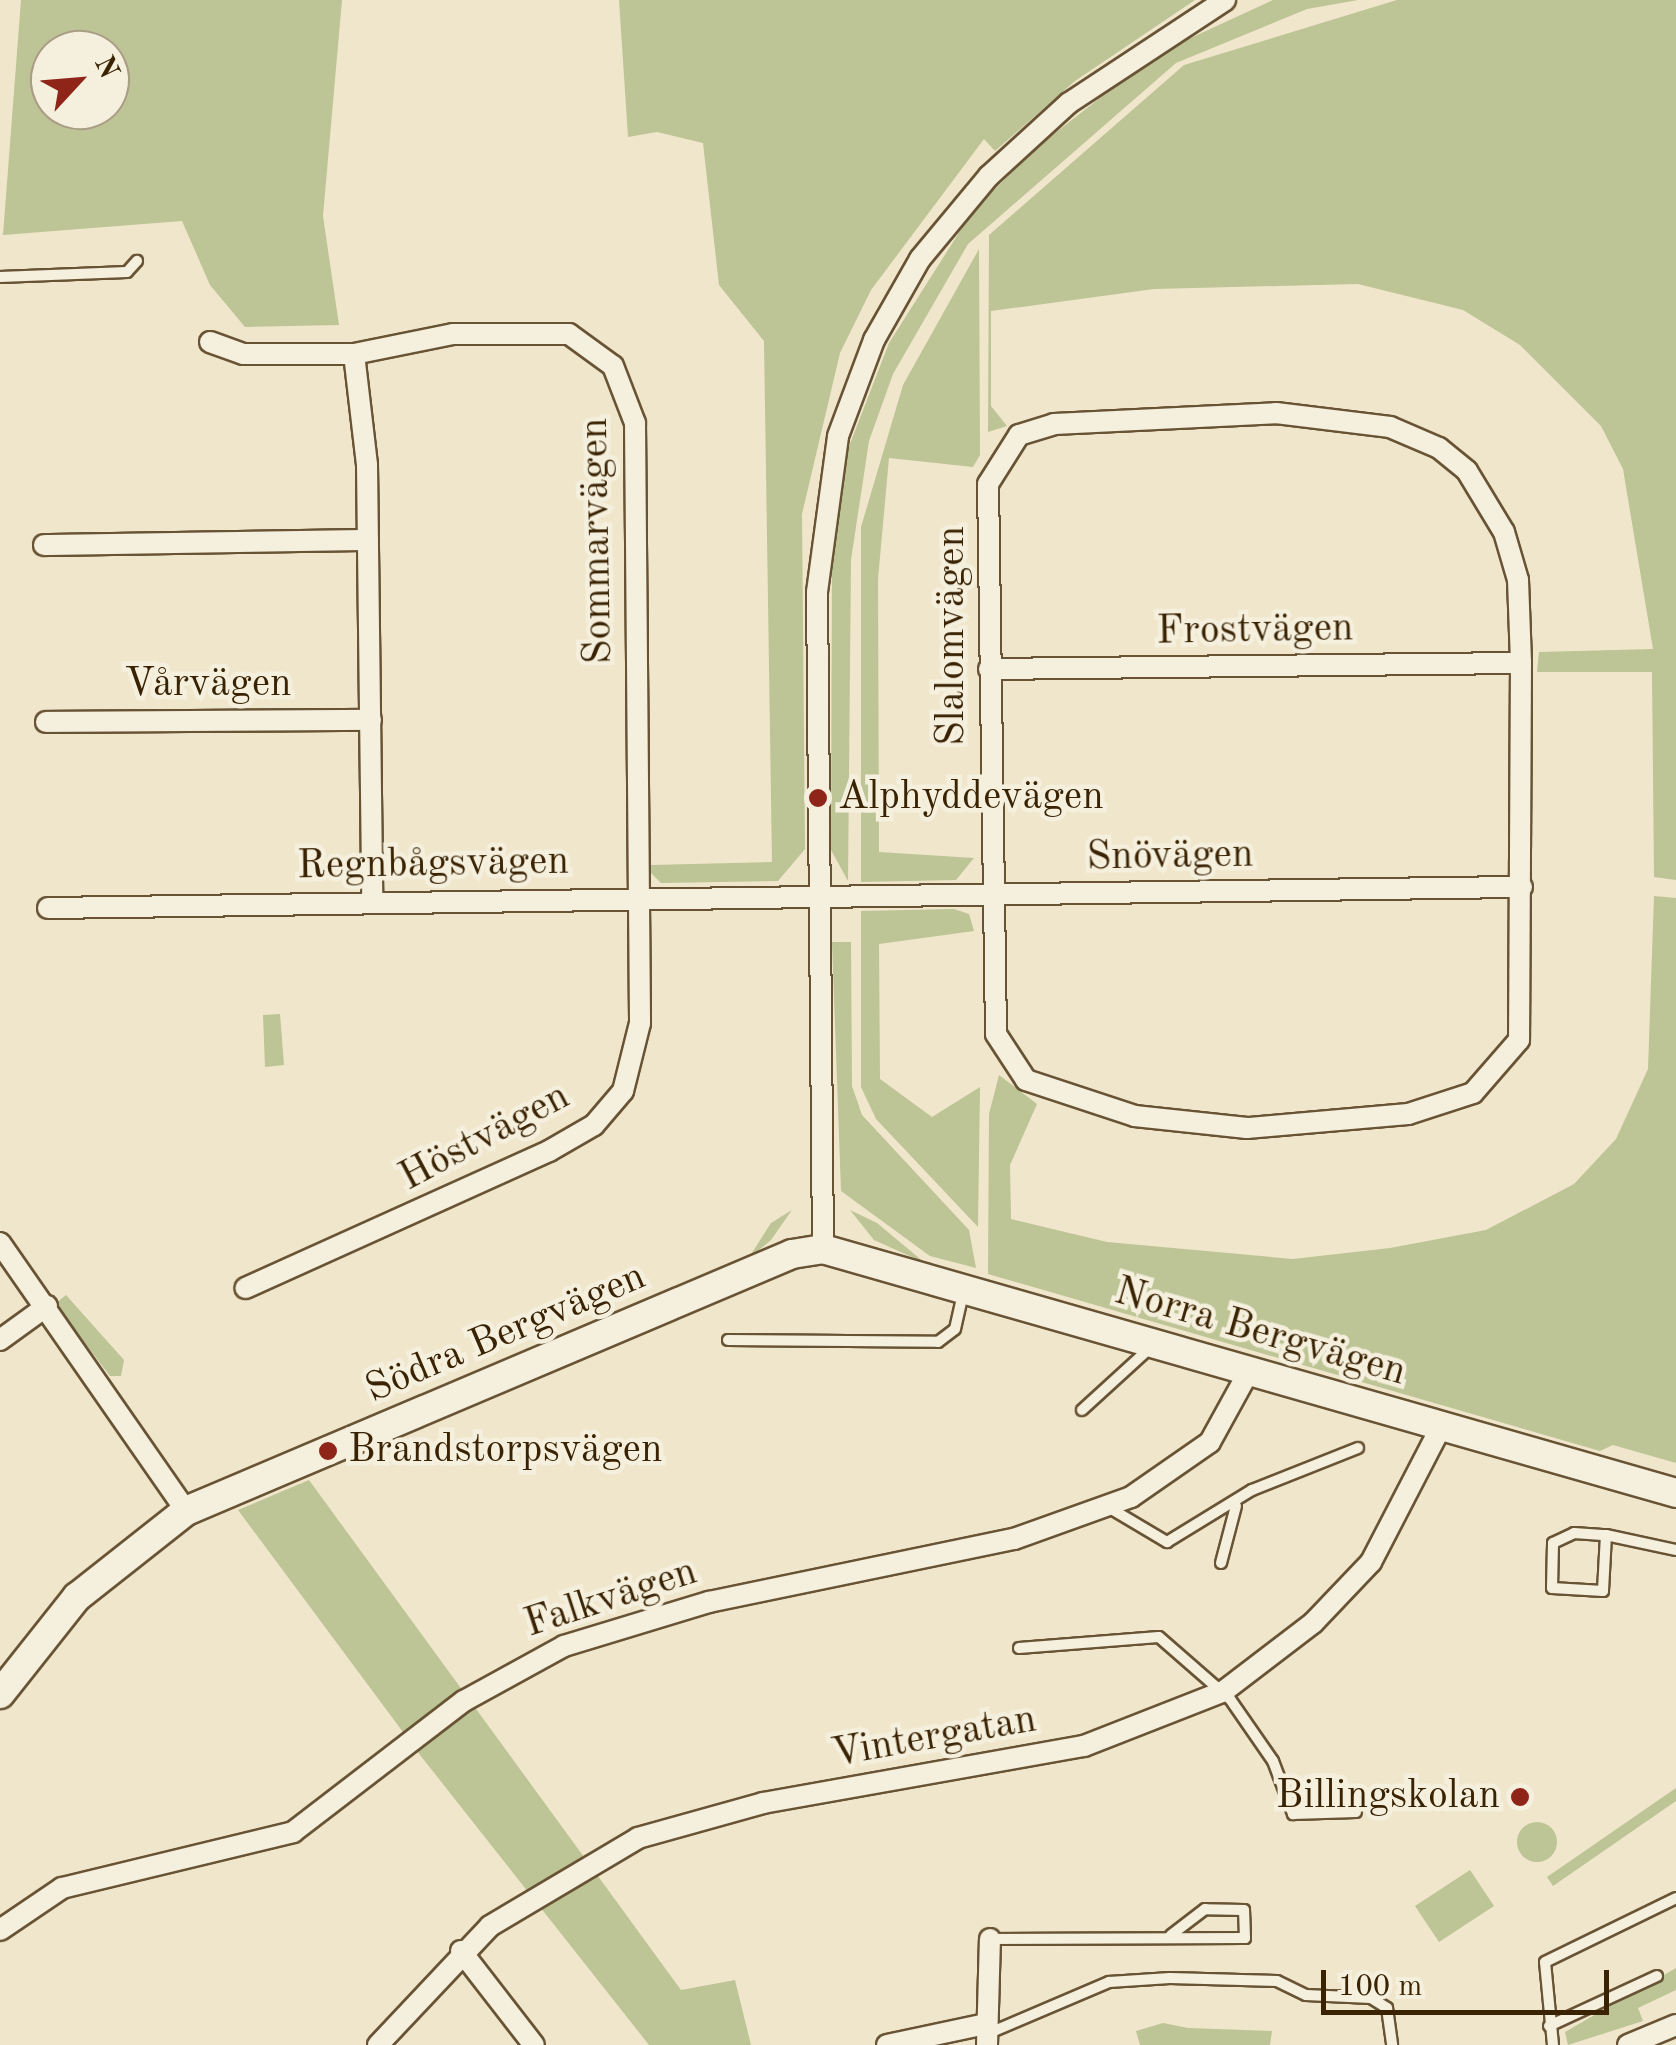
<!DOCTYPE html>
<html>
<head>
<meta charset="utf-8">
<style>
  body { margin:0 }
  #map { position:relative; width:1676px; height:2045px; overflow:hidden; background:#f0e6cb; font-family:"Old Standard TT",serif }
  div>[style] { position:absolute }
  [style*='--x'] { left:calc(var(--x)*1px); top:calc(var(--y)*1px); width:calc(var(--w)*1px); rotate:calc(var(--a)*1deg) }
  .green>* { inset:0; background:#bdc495 }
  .round { border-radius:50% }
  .roads { filter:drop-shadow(2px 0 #685435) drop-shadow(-2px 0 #685435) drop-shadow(0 2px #685435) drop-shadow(0 -2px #685435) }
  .service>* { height:10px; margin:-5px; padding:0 5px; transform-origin:5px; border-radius:5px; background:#f5efdd }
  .minor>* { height:20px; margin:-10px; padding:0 10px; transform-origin:10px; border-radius:10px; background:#f5efdd }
  .tertiary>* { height:28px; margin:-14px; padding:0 14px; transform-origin:14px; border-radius:14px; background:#f5efdd }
  .dots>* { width:28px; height:28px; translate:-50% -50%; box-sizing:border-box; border:5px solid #f5efdd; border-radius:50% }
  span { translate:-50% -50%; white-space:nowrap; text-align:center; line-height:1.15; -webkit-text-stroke:9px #f5efdd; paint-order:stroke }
  .street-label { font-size:40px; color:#3a2303 }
  .poi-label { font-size:40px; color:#3a2303 }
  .left { translate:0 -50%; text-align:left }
  .right { translate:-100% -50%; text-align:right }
  .north { position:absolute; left:30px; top:30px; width:100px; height:100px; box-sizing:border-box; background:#f5efdd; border:2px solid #aa9d86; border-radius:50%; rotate:64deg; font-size:28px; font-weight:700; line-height:40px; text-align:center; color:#3a2303 }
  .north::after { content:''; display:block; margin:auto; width:35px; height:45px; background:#8f2418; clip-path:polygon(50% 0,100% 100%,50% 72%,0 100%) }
  .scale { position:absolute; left:1321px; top:1970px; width:288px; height:45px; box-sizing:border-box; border:5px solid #3a2303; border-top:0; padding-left:12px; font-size:30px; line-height:35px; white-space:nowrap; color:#3a2303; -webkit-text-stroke:8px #f5efdd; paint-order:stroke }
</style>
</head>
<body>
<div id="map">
  <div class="green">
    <i style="clip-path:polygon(evenodd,21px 0,342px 0,323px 216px,339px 325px,245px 327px,210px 285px,182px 221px,3px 235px,21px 0,110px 50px,110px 110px,50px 110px,50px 50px,110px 50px)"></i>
    <i style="clip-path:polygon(619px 0,1195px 0,1075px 81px,995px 151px,984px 139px,871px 290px,840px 353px,802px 514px,805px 849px,778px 881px,661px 883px,651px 873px,651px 865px,772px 862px,764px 341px,719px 285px,703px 143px,657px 132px,628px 137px)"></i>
    <i style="clip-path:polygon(1273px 0,1358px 0,1307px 9px,1176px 63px,968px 244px,893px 374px,869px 441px,851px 560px,848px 881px,831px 850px,832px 559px,848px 449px,889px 343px,974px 209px,1045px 141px,1156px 54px)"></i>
    <i style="clip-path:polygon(1397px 0,1676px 0,1676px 880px,1654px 877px,1652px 672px,1537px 672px,1539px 652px,1653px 649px,1623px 469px,1601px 426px,1520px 345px,1463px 310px,1358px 284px,1154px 289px,991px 311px,991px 406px,1007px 426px,988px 432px,989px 235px,1184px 65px)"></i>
    <i style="clip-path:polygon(979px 249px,980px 455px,973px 467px,889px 458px,878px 579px,879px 852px,974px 858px,956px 880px,861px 882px,861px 527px,903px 385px)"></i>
    <i style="clip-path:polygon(1654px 896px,1676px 898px,1676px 1463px,1613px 1445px,1600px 1451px,988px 1274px,989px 1114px,999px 1075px,1037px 1104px,1010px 1165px,1011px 1219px,1107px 1242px,1293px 1259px,1390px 1248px,1486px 1230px,1574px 1184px,1616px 1139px,1648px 1069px)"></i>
    <i style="clip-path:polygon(954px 909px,969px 914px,974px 931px,879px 944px,880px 1079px,932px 1117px,980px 1087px,978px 1227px,876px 1119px,861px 1087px,861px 911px)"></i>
    <i style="clip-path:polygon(832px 942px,851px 942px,852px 1086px,862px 1115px,969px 1230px,976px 1268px,930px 1256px,841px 1191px)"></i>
    <i style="clip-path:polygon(280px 1014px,284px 1065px,265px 1067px,263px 1015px)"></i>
    <i style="clip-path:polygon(792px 1210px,771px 1240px,748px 1259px,771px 1223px)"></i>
    <i style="clip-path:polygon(850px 1210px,877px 1223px,925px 1263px,874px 1240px)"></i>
    <i style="clip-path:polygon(66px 1295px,124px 1360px,121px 1376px,110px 1376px,55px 1304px)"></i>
    <i style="clip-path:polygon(309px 1480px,681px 1990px,735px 1980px,751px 2045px,649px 2045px,420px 1755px,238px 1510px)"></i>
    <i style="clip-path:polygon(1676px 1788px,1676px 1801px,1553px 1886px,1547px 1877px)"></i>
    <i class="round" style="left:1517px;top:1822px;width:40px;height:40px"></i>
    <i style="clip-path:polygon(1470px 1870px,1494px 1906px,1439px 1942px,1415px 1906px)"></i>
    <i style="clip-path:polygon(1676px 1968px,1676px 1990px,1638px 2008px,1643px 2021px,1568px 2045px,1565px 2032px)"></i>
    <i style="clip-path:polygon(1163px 2023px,1188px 2028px,1272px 2031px,1270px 2045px,1140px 2045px,1136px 2031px)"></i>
  </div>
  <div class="roads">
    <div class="service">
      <i style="--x:0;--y:277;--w:127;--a:-2.3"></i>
      <i style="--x:127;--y:272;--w:15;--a:-48"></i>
      <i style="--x:728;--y:1340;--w:210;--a:0.5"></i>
      <i style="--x:938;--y:1342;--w:21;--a:-37"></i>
      <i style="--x:955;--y:1329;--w:41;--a:-77.3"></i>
      <i style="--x:1082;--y:1410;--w:92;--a:-42.4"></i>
      <i style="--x:1108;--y:1507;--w:69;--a:30.7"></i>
      <i style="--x:1167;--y:1542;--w:100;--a:-31.5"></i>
      <i style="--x:1252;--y:1490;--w:114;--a:-21.6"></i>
      <i style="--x:1606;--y:1535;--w:56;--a:93.1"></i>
      <i style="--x:1603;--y:1591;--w:51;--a:-176.6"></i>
      <i style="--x:1552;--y:1588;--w:45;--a:-88.7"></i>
      <i style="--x:1553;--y:1543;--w:23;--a:-25"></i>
      <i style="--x:1574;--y:1533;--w:32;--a:4"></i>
      <i style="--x:1606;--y:1535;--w:72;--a:12.1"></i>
      <i style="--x:1221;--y:1563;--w:59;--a:-75.3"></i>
      <i style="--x:1019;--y:1648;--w:140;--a:-4.5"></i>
      <i style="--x:1159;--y:1637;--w:94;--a:41.1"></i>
      <i style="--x:1230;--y:1699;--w:75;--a:55.3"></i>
      <i style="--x:1273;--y:1761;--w:57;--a:69.3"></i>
      <i style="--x:1293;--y:1814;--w:63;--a:-1.8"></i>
      <i style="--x:990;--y:1939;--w:255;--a:-0.2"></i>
      <i style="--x:1245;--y:1938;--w:28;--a:-92"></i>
      <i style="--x:1244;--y:1910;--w:39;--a:-179"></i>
      <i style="--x:1205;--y:1909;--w:43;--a:142.6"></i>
      <i style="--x:1549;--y:2026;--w:119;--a:-24.8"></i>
      <i style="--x:987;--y:2034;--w:133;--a:-23.1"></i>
      <i style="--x:1109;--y:1982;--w:61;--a:-3.8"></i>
      <i style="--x:1170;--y:1978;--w:107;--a:1.6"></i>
      <i style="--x:1277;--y:1981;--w:32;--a:26"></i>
      <i style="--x:1306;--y:1995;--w:65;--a:2.6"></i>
      <i style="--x:1371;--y:1998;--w:19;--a:32"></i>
      <i style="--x:1387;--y:2008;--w:37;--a:82"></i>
      <i style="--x:1553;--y:2045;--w:83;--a:-95.5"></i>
      <i style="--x:1545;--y:1962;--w:146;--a:-26"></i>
    </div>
    <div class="minor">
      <i style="--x:210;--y:342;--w:35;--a:20"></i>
      <i style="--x:243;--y:354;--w:111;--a:0"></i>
      <i style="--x:354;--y:354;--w:101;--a:-11.4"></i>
      <i style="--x:453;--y:334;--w:116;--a:0"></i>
      <i style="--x:569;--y:334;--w:54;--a:36"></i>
      <i style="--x:613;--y:366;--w:61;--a:68.9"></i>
      <i style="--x:635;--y:423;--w:600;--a:89.52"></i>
      <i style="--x:640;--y:1023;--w:70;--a:104"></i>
      <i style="--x:623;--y:1091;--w:45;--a:130.5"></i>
      <i style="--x:594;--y:1125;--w:52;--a:150"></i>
      <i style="--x:549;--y:1151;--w:333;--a:155.7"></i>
      <i style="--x:354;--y:354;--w:112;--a:83.3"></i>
      <i style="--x:367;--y:465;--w:435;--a:89.3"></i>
      <i style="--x:1276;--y:413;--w:115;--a:7"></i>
      <i style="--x:1390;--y:427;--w:53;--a:23.2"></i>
      <i style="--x:1439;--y:448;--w:36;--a:39"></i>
      <i style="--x:1467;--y:471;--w:71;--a:58.8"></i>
      <i style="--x:1504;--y:532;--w:50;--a:73.7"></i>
      <i style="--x:1518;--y:580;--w:83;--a:87.9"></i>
      <i style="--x:1521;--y:663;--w:377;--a:90.3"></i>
      <i style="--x:1519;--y:1040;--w:70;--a:131"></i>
      <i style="--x:1473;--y:1093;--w:68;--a:162.1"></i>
      <i style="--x:1408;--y:1114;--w:162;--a:175"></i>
      <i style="--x:1247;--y:1128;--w:113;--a:-173.9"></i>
      <i style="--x:1135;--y:1116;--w:115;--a:-161.7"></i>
      <i style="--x:1026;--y:1080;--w:55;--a:-123.1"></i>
      <i style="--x:996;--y:1034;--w:550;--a:-90.83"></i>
      <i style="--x:988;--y:484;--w:58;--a:-57.7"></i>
      <i style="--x:1019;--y:435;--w:37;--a:-17"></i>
      <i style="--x:1054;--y:424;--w:222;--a:-2.8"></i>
      <i style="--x:44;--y:545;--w:324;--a:-0.9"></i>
      <i style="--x:989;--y:669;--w:532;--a:-0.65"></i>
      <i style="--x:46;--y:722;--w:325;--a:-0.4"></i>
      <i style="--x:48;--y:908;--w:1474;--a:-0.82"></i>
      <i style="--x:0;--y:1243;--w:326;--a:55.2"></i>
      <i style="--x:823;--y:1249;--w:657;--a:-90.52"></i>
      <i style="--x:817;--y:592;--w:157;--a:-82.3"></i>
      <i style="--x:838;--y:436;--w:103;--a:-69.4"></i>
      <i style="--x:874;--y:340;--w:93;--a:-60.4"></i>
      <i style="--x:920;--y:259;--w:108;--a:-50.3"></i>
      <i style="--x:989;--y:176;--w:108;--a:-42.4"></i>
      <i style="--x:1069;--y:103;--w:187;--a:-33.4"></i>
      <i style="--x:0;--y:1340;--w:58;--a:-35.9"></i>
      <i style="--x:0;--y:1930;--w:75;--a:-34.1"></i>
      <i style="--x:62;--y:1888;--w:238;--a:-13.6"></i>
      <i style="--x:293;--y:1832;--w:215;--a:-37.5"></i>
      <i style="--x:464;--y:1701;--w:114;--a:-28.8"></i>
      <i style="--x:564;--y:1646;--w:152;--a:-16.9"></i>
      <i style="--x:709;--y:1602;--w:311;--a:-11.7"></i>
      <i style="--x:1014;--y:1539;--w:124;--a:-19.7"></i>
      <i style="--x:1131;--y:1497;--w:96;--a:-34.8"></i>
      <i style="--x:1210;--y:1442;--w:79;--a:-61.2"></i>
      <i style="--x:461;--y:1951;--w:119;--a:52.2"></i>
      <i style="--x:378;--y:2045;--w:163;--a:-46.7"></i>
      <i style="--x:490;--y:1926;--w:172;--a:-30.7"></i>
      <i style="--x:638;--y:1838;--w:130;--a:-15.6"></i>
      <i style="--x:763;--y:1803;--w:326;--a:-10.1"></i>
      <i style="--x:1084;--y:1746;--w:150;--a:-21.4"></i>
      <i style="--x:1224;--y:1691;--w:112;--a:-37.4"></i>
      <i style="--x:1313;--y:1623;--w:84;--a:-46.4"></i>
      <i style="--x:1371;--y:1562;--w:152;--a:-62.6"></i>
      <i style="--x:887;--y:2045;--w:101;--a:-12"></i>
      <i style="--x:987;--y:2045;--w:106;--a:-88.4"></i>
      <i style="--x:1628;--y:2045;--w:52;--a:-22.6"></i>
    </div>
    <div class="tertiary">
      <i style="--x:0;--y:1694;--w:124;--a:-51.6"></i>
      <i style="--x:77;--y:1597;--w:139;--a:-38.3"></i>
      <i style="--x:186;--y:1511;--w:658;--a:-22.98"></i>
      <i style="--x:792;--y:1254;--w:31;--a:-9"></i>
      <i style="--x:823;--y:1249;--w:887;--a:15.96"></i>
    </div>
  </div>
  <div class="dots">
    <i style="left:818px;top:798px;background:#8f2418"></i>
    <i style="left:328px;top:1451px;background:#8f2418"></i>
    <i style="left:1520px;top:1797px;background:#8f2418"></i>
  </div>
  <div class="street-label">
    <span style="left:598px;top:541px;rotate:-91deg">Sommarvägen</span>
    <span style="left:1255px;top:631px;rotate:-1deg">Frostvägen</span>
    <span style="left:953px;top:636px;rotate:-90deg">Slalomvägen</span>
    <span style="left:208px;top:685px">Vårvägen</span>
    <span style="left:1170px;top:857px;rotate:-1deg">Snövägen</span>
    <span style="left:433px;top:865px;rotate:-1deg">Regnbågsvägen</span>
    <span style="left:485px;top:1138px;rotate:-28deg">Höstvägen</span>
    <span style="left:1260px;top:1333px;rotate:16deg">Norra Bergvägen</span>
    <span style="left:506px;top:1334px;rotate:-23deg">Södra Bergvägen</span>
    <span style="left:611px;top:1599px;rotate:-18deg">Falkvägen</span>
    <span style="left:934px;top:1738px;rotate:-10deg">Vintergatan</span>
  </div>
  <div class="poi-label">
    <span class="left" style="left:838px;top:798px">Alphyddevägen</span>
    <span class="left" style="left:348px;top:1451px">Brandstorpsvägen</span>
    <span class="right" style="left:1500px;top:1797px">Billingskolan</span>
  </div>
  <div class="north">N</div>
  <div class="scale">100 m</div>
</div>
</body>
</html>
